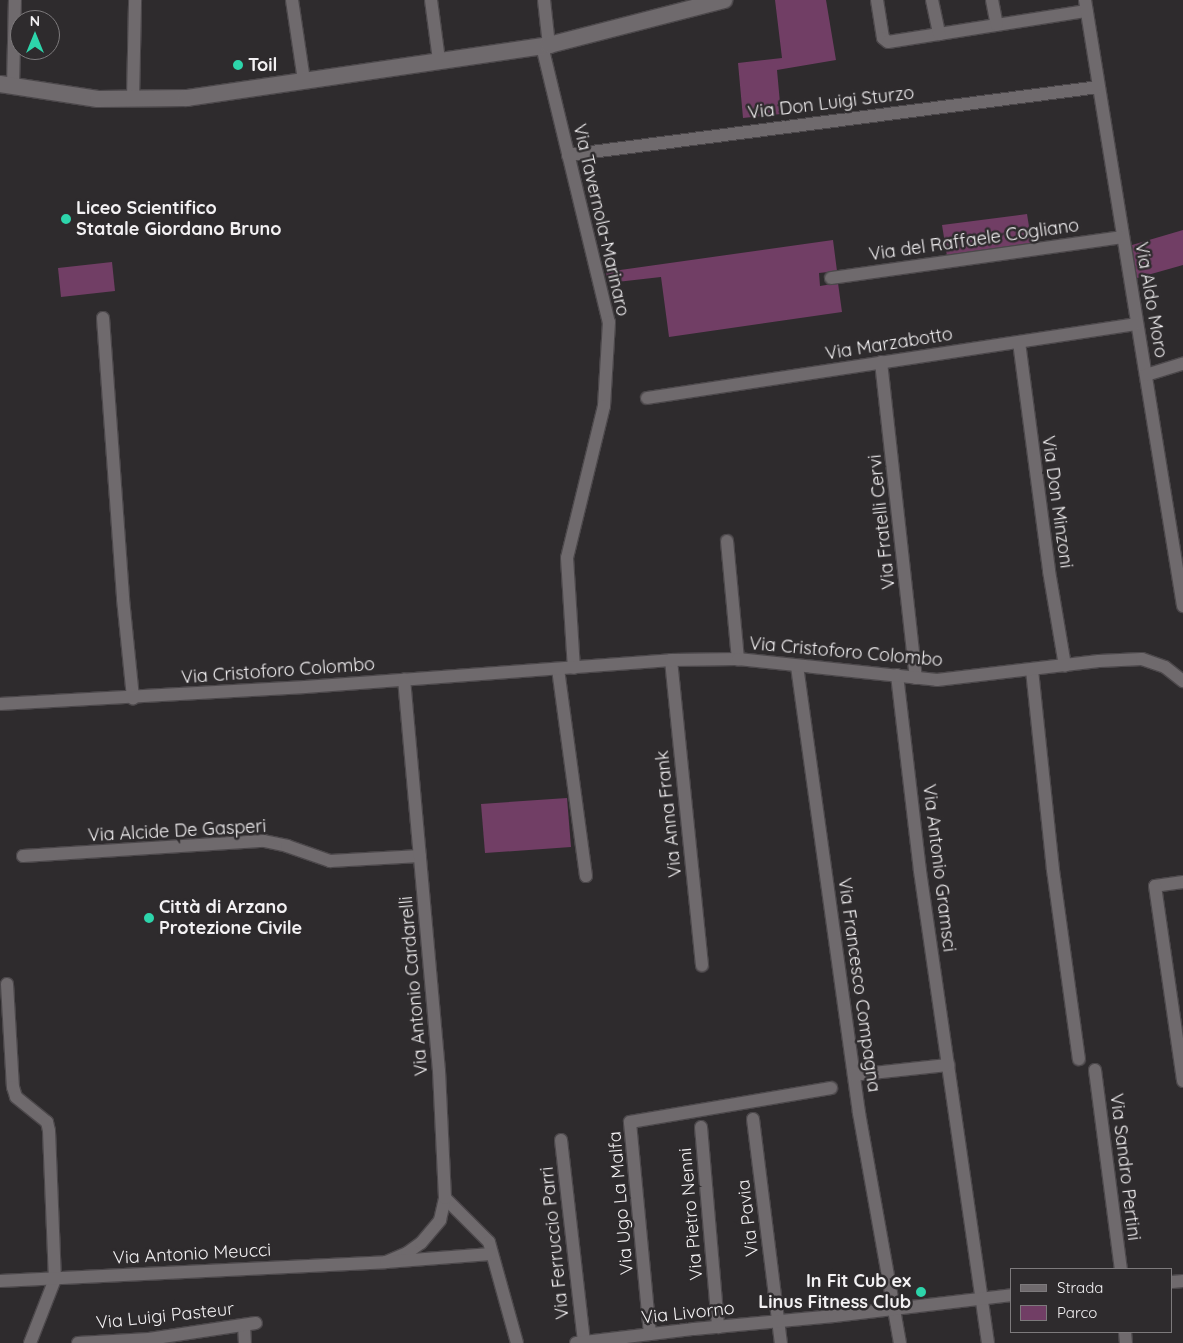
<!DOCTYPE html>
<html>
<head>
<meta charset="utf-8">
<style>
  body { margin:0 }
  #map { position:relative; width:1183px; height:1343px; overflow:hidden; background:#2e2b2d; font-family:Quicksand,sans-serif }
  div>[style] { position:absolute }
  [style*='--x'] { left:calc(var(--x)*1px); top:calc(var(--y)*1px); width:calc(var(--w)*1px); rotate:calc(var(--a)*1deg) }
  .green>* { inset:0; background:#713e65 }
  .roads { filter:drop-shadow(1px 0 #4c484b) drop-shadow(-1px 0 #4c484b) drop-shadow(0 1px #4c484b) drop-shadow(0 -1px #4c484b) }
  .minor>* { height:12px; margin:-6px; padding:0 6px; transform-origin:6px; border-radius:6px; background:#6f6a6d }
  .tertiary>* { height:16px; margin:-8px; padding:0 8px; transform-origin:8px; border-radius:8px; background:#6f6a6d }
  .dots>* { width:14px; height:14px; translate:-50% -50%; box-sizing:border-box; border:2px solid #2e2b2d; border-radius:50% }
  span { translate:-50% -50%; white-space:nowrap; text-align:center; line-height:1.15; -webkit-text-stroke:5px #2e2b2d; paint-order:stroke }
  .poi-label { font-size:18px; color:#f3f1f3; font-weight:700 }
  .left { translate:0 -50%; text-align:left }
  .right { translate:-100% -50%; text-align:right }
  .street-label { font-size:18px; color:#f3f1f3 }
  .legend { position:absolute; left:1010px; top:1268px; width:162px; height:65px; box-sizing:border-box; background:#2e2b2d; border:1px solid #7d7a7c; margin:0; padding:6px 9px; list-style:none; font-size:15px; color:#f3f1f3 }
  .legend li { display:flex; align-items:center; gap:10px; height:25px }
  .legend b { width:25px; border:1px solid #7d7a7c }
  .north { position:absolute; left:10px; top:10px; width:50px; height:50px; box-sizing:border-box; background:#2e2b2d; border:1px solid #7d7a7c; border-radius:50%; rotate:0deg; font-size:14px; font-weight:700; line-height:20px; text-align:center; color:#f3f1f3 }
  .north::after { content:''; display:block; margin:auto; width:18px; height:22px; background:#2dd5ab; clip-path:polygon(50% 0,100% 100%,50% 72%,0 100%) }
</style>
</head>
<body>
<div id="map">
  <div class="green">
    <i style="clip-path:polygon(775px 0,826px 0,836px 60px,777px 70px,781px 114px,743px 118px,738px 63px,782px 58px)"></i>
    <i style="clip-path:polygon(1027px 214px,1032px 245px,947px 256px,942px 225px)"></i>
    <i style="clip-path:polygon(1183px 230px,1183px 265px,1137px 278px,1132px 245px)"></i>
    <i style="clip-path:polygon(833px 240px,837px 271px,819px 273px,820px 286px,838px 283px,842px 312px,669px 337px,661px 277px,608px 283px,606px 272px)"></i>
    <i style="clip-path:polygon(112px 262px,115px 291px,61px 297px,58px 268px)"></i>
    <i style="clip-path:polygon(567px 798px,571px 847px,485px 853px,481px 804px)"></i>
  </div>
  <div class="roads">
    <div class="minor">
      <i style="--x:292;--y:0;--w:81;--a:81.5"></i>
      <i style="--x:431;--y:0;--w:61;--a:82.4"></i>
      <i style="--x:544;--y:0;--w:45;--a:83.7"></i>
      <i style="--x:877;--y:0;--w:38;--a:81"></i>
      <i style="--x:883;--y:38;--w:6;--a:39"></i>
      <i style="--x:888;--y:42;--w:201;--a:-8.9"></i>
      <i style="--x:932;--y:0;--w:35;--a:78"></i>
      <i style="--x:992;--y:0;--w:25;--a:79"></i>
      <i style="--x:1085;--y:0;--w:614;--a:80.81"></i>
      <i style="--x:542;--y:46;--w:284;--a:76.4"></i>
      <i style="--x:609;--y:322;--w:84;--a:93.4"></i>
      <i style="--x:604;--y:406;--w:156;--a:103.7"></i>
      <i style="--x:567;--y:558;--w:110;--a:86.4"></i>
      <i style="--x:13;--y:86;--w:86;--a:-88.7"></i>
      <i style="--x:133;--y:99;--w:99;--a:-88.8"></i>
      <i style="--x:568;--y:155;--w:535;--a:-7.3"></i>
      <i style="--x:831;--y:278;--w:294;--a:-8"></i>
      <i style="--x:103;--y:318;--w:282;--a:85.9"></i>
      <i style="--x:123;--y:599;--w:100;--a:84.2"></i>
      <i style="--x:1019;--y:342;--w:231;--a:82.5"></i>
      <i style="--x:1049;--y:571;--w:96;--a:80.4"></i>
      <i style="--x:881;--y:362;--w:318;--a:83.7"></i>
      <i style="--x:1146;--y:375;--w:39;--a:-17"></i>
      <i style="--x:647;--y:398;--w:495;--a:-8.6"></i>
      <i style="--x:727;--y:541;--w:119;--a:84.7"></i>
      <i style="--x:671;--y:660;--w:307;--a:84.2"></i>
      <i style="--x:797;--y:666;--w:451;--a:82.1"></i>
      <i style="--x:859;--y:1113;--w:234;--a:79.9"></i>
      <i style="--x:558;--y:669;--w:209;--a:82.3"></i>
      <i style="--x:1032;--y:670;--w:201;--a:84"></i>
      <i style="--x:1053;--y:870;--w:191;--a:82.2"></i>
      <i style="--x:897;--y:675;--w:197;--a:83.3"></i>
      <i style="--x:920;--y:871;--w:477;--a:81.8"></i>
      <i style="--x:0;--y:704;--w:305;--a:-3.2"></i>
      <i style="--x:305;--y:687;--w:367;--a:-4.2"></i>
      <i style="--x:671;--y:660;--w:67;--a:-0.9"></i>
      <i style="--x:738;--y:659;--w:200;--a:6"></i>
      <i style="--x:937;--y:680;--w:163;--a:-6.7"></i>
      <i style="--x:1099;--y:661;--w:43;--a:-2.7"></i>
      <i style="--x:1142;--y:659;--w:24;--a:19"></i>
      <i style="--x:1165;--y:667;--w:23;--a:38"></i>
      <i style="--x:23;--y:856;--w:241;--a:-3.6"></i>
      <i style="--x:264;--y:841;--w:24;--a:12"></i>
      <i style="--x:287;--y:846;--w:46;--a:19.2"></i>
      <i style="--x:330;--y:861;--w:90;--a:-3.2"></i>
      <i style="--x:1183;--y:882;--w:28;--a:172"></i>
      <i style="--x:1155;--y:886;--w:197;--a:81.8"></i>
      <i style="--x:7;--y:984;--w:103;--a:86.7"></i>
      <i style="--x:13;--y:1087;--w:10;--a:73"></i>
      <i style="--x:16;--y:1097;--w:40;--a:39"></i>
      <i style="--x:47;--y:1122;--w:9;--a:77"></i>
      <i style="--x:49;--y:1131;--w:148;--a:87.7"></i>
      <i style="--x:55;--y:1279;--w:69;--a:111.3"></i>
      <i style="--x:1095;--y:1070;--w:201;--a:82.6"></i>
      <i style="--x:854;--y:1075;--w:95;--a:-6.1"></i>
      <i style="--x:753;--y:1119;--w:226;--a:82.9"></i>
      <i style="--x:701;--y:1127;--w:201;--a:85.1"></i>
      <i style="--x:561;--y:1140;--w:203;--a:83.5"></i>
      <i style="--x:445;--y:1198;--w:62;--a:45"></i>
      <i style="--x:489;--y:1242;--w:105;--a:74.5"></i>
      <i style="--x:386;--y:1262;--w:23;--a:-23"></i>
      <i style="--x:407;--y:1253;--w:17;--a:-36"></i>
      <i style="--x:421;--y:1243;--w:30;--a:-50"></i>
      <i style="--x:440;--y:1220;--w:23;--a:-77"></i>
      <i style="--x:445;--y:1198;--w:127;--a:-92.7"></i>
      <i style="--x:439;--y:1071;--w:393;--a:-95.1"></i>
      <i style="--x:0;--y:1281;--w:386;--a:-2.8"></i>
      <i style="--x:386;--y:1262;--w:105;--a:-4.4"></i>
      <i style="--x:1172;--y:1282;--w:11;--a:-5"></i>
      <i style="--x:244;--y:1325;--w:18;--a:87"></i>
      <i style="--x:1125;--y:1332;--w:11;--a:85"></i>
      <i style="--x:650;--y:1334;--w:213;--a:-95.4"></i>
      <i style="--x:630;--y:1122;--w:204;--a:-9.6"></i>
      <i style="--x:78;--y:1343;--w:71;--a:-3.2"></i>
      <i style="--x:149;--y:1339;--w:108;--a:-8.5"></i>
      <i style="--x:576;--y:1343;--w:119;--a:-6.8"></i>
      <i style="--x:694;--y:1329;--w:141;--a:-5.3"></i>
      <i style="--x:834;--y:1316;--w:179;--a:-6.7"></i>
    </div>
    <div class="tertiary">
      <i style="--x:0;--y:84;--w:99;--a:8.7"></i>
      <i style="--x:98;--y:99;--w:89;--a:-0.6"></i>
      <i style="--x:187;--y:98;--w:366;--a:-8.3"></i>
      <i style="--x:549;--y:45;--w:181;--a:-14.4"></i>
    </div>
  </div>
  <div class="dots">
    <i style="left:238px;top:65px;background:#2dd5ab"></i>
    <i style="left:66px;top:219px;background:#2dd5ab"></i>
    <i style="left:149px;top:918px;background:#2dd5ab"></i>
    <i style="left:921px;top:1292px;background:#2dd5ab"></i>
  </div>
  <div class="poi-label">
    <span class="left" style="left:248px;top:65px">Toil</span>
    <span class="left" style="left:76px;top:219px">Liceo Scientifico<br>Statale Giordano Bruno</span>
    <span class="left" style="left:159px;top:918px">Città di Arzano<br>Protezione Civile</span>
    <span class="right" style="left:911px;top:1292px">In Fit Cub ex<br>Linus Fitness Club</span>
  </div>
  <div class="street-label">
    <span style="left:831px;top:103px;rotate:-7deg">Via Don Luigi Sturzo</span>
    <span style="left:601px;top:220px;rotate:77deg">Via Tavernola-Marinaro</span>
    <span style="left:974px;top:240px;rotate:-8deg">Via del Raffaele Cogliano</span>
    <span style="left:1151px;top:300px;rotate:80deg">Via Aldo Moro</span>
    <span style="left:889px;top:344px;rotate:-9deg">Via Marzabotto</span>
    <span style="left:1057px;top:502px;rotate:82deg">Via Don Minzoni</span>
    <span style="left:882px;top:522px;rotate:-96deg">Via Fratelli Cervi</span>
    <span style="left:846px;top:652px;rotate:5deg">Via Cristoforo Colombo</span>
    <span style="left:278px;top:671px;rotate:-4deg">Via Cristoforo Colombo</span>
    <span style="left:669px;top:814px;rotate:-96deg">Via Anna Frank</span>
    <span style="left:177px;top:831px;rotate:-3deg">Via Alcide De Gasperi</span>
    <span style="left:939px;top:868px;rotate:83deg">Via Antonio Gramsci</span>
    <span style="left:859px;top:985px;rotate:82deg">Via Francesco Compagna</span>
    <span style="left:414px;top:986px;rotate:-95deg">Via Antonio Cardarelli</span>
    <span style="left:1125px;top:1167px;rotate:83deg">Via Sandro Pertini</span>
    <span style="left:621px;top:1203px;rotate:-95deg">Via Ugo La Malfa</span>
    <span style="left:691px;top:1214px;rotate:-95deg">Via Pietro Nenni</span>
    <span style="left:748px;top:1218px;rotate:-97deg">Via Pavia</span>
    <span style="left:555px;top:1243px;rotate:-96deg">Via Ferruccio Parri</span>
    <span style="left:192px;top:1254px;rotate:-3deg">Via Antonio Meucci</span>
    <span style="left:688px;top:1313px;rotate:-6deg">Via Livorno</span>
    <span style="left:165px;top:1316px;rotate:-6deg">Via Luigi Pasteur</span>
  </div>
  <ul class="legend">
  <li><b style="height:6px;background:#6f6a6d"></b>Strada</li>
  <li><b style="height:14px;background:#713e65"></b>Parco</li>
  </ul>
  <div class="north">N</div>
</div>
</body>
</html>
